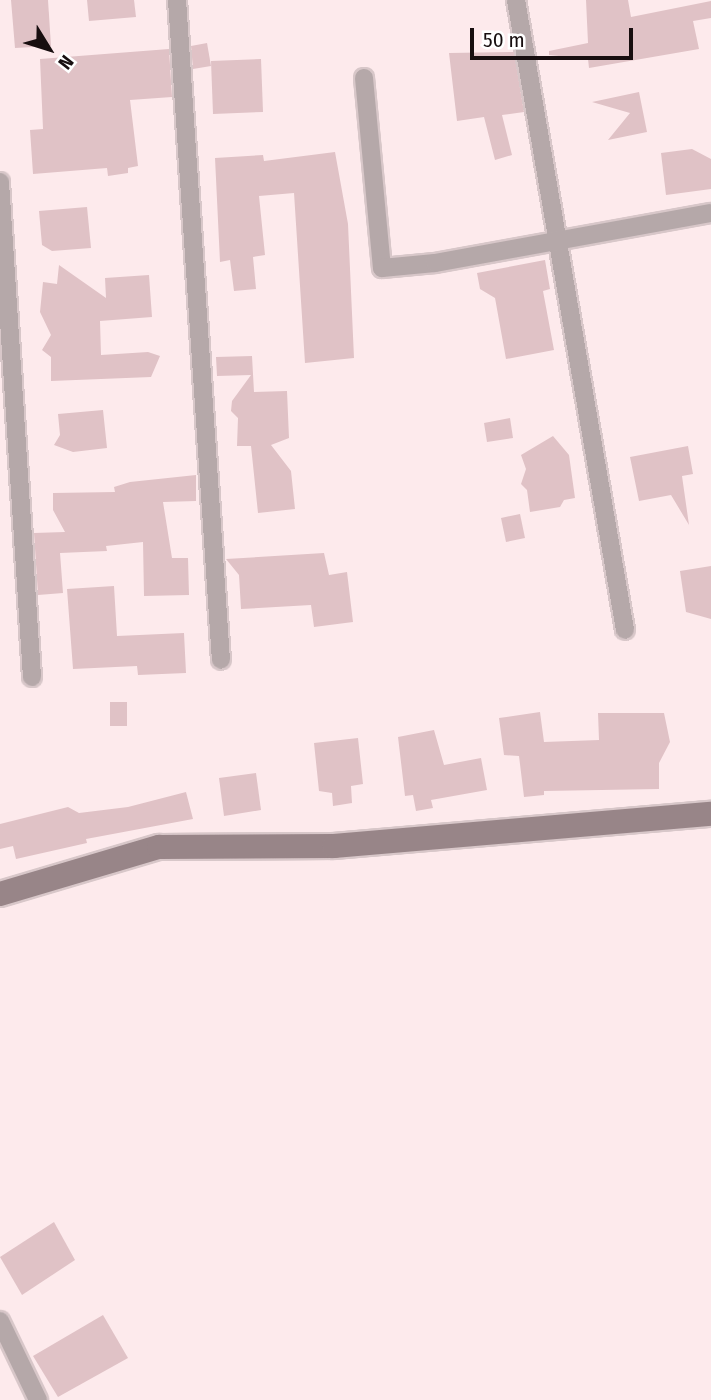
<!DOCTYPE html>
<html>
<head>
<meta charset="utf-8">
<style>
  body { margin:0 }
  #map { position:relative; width:711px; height:1400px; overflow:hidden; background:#fdeaec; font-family:"Fira Sans Condensed",sans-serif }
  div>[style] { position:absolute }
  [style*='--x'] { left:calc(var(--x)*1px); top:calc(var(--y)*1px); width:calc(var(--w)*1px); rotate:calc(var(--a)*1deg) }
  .building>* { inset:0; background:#e0c2c6 }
  .roads { filter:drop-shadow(2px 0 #d8c7c9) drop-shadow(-2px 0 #d8c7c9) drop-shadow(0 2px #d8c7c9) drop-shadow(0 -2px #d8c7c9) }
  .street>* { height:18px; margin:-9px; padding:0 9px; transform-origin:9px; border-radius:9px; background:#b5a8a9 }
  .secondary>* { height:24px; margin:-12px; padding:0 12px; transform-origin:12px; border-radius:12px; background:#988588 }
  span { translate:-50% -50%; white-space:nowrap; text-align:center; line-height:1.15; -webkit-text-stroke:6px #fff; paint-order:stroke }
  .north { position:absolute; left:14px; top:14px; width:70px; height:70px; -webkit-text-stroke:5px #fff; paint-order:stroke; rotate:128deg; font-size:19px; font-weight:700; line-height:28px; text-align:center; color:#170e0f }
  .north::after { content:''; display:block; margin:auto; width:24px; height:32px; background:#170e0f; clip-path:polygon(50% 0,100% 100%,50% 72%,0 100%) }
  .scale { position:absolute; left:470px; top:28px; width:163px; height:32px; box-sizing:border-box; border:4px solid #170e0f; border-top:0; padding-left:9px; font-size:21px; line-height:24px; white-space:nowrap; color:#170e0f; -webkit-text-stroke:5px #fff; paint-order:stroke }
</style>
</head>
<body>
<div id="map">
  <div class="building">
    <i style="clip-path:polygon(11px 0,48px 0,51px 46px,15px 48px)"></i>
    <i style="clip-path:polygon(87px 0,134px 0,136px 17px,89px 21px)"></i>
    <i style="clip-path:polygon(586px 0,628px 0,631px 17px,711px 1px,711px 18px,693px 21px,699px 49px,589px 68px,588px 59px,549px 55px,549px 51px,588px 43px)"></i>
    <i style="clip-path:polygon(207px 43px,211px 66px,193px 69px,191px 46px)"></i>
    <i style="clip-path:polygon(169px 49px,172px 97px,130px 100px,138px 166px,128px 168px,128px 173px,108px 176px,107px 168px,33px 174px,30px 130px,43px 129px,40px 59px)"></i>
    <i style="clip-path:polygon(514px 52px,524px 112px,502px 115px,512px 155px,495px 160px,484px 117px,457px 121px,449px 53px)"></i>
    <i style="clip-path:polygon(261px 59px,263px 112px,213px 114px,211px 61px)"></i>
    <i style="clip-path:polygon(639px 92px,647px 132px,608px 140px,630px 113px,592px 102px)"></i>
    <i style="clip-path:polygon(692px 149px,711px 159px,711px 189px,666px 195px,661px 153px)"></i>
    <i style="clip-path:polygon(335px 152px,348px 224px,354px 358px,305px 363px,294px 193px,259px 196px,265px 255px,253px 257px,256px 289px,234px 291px,230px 260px,220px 262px,215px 158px,263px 155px,264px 161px)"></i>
    <i style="clip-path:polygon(87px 207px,91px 248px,52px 251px,42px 245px,39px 211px)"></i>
    <i style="clip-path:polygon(545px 260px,550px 289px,543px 291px,554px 350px,506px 359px,495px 298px,480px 289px,477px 273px)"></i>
    <i style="clip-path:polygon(59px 265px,106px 298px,105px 278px,149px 275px,152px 317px,100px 321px,101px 355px,148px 352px,160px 356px,151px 377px,51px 381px,51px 357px,42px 350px,51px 335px,40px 312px,43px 282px,57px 284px)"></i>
    <i style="clip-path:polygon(252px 356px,254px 392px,287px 391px,289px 438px,271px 445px,291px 471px,295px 509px,258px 513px,251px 446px,237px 446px,238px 418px,231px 411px,232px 401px,251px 375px,217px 376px,216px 357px)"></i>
    <i style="clip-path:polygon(103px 410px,107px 448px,73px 452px,54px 445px,60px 435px,58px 414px)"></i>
    <i style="clip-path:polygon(510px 418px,513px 438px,487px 442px,484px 423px)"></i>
    <i style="clip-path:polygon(553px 436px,569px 455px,575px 498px,564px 500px,560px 507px,530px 512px,527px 490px,521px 484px,526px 469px,521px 455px)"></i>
    <i style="clip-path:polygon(688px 446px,693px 474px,682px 476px,689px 525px,671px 495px,639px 501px,630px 457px)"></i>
    <i style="clip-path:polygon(196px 475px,196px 501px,163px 502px,172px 558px,188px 558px,189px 595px,144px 596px,143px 542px,106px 546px,107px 551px,60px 553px,63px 593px,38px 595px,34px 533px,65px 532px,53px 510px,53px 493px,115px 492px,114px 487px,130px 482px)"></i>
    <i style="clip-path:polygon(520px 514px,525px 538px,506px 542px,501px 518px)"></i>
    <i style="clip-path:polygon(324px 553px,329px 575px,347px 572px,353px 622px,314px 627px,311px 605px,241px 609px,239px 575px,226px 559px)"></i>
    <i style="clip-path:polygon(711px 566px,711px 619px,686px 612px,680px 571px)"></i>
    <i style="clip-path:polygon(114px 586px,117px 636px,184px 633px,186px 673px,138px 675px,137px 666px,73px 669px,67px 589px)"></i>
    <i style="clip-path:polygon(110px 702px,127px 702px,127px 726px,110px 726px)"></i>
    <i style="clip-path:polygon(540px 712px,544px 742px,599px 740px,598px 713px,664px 713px,670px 742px,659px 763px,659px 789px,544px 791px,544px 795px,524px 797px,519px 756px,504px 755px,499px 718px)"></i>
    <i style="clip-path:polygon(434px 730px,444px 765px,481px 758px,487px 790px,431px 800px,433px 808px,416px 811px,413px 795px,405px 796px,398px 737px)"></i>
    <i style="clip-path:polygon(358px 738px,363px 784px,351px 786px,352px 803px,333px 806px,332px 793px,319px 791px,314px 743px)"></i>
    <i style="clip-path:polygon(256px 773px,261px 810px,224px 816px,219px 778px)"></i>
    <i style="clip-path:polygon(186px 792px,193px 819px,86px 839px,87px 843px,16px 859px,13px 846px,0 849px,0 824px,68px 807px,79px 813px,128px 807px)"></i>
    <i style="clip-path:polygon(54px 1222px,75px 1260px,22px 1295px,0 1257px)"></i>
    <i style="clip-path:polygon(103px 1315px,128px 1358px,58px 1397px,33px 1356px)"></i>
  </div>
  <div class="roads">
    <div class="street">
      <i style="--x:177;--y:0;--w:661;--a:86.19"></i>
      <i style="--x:516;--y:0;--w:639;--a:80.18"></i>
      <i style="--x:364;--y:78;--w:191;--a:84.6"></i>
      <i style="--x:382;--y:268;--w:53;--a:-5.4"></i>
      <i style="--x:435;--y:263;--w:280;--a:-10.3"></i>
      <i style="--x:0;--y:182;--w:496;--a:86.3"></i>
      <i style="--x:0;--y:1321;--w:88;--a:64.3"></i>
    </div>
    <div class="secondary">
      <i style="--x:0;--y:894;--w:166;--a:-16.5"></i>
      <i style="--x:159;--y:847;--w:175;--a:-0.3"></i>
      <i style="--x:334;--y:846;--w:378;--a:-4.9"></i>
    </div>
  </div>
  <div class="north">N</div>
  <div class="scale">50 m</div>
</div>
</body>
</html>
